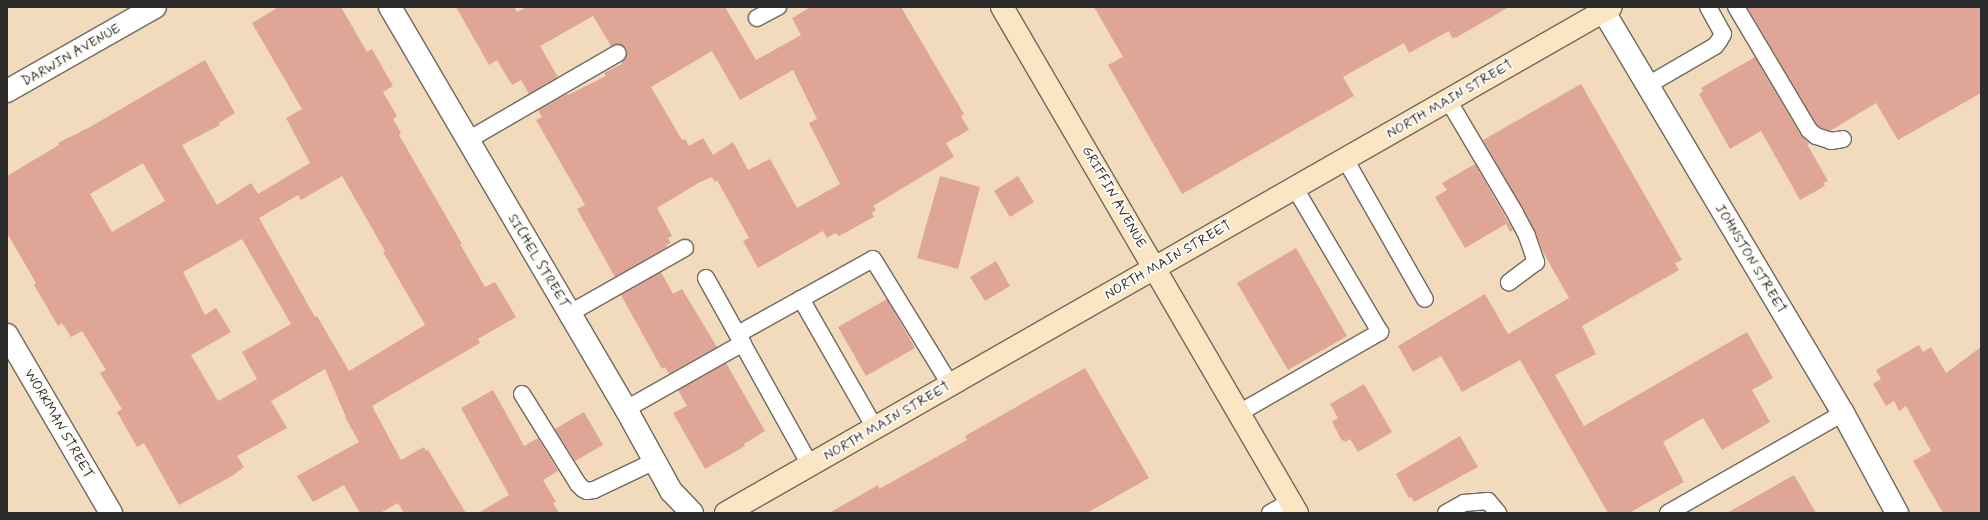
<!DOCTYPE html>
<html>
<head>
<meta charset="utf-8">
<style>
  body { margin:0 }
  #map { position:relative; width:1988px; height:520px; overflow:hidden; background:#f1dbbc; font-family:Mynerve,sans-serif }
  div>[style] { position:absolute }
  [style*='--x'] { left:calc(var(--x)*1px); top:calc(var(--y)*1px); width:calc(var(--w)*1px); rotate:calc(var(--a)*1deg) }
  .building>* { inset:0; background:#dfa697 }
  .roads { filter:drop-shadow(1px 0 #70695e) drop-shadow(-1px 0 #70695e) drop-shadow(0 1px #70695e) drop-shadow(0 -1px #70695e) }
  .service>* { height:16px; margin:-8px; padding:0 8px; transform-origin:8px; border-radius:8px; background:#fff }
  .minor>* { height:22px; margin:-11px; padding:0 11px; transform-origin:11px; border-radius:11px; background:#fff }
  .tertiary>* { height:22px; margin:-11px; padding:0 11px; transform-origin:11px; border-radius:11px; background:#fff }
  .secondary>* { height:22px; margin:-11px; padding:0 11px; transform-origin:11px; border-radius:11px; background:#fbe6c4 }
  span { translate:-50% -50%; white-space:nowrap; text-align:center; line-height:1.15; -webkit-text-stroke:4px #fdfcf7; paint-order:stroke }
  .street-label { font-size:14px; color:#2b2b2b }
  .frame { position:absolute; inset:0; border:8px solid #2b2b2b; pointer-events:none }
</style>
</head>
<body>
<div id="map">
  <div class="building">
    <i style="clip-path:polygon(evenodd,279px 7px,341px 7px,367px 52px,372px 49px,393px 86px,383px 92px,397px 116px,393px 119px,401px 133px,399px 135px,462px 244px,460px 244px,485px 287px,495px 282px,516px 317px,478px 339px,480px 343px,372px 406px,401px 460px,424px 447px,426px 451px,428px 450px,466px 513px,404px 513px,398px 503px,380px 513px,360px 513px,344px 485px,313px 502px,297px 476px,359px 442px,345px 417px,346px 417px,325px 369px,271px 401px,287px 428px,237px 456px,244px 467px,232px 476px,179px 505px,144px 443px,137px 447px,117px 412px,122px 409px,100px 373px,106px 370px,82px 331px,71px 337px,62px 323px,58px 326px,34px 285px,36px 283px,7px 233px,7px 176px,59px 145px,58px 143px,90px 127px,205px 60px,235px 113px,219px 123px,220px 125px,182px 145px,217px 205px,251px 183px,258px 194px,310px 163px,286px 118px,302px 109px,252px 23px,279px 7px,143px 163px,165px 201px,112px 232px,90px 194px,143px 163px,279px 7px,342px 176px,385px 251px,383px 252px,425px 325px,349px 371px,317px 316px,315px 317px,259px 218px,298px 195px,301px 200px,342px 176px,279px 7px,242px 239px,291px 324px,242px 352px,257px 379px,218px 401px,191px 355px,231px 332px,216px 308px,205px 315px,183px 272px,242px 239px)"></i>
    <i style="clip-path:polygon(evenodd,456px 7px,514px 7px,517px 12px,527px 7px,725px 7px,756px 60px,801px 35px,792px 18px,811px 7px,901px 7px,964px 114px,961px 116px,969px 130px,946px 143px,954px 157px,873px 206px,876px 210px,872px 213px,874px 217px,839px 236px,835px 233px,827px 238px,823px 231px,758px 268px,743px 241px,749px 238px,717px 180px,715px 182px,712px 177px,700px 182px,657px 208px,672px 236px,668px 238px,671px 243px,666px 245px,667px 247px,615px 277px,577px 209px,585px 205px,536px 120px,542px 117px,538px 110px,567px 94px,568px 95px,606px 76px,604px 73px,622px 64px,621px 62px,626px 58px,627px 53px,626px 48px,618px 44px,611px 46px,593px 16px,540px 46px,558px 77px,529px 94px,521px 80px,512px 85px,497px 60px,489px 65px,456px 7px,712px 51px,740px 100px,793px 70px,817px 119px,809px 123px,840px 184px,797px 208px,770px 159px,748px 170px,733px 142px,713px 155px,703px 138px,689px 146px,685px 139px,682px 140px,651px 87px,712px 51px)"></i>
    <i style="clip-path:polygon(1094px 7px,1509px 7px,1457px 37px,1452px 38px,1449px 31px,1409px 53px,1404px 43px,1343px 77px,1354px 96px,1182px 194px,1108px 65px,1123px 57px)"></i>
    <i style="clip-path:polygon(1747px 7px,1981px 7px,1981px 93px,1898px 140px,1876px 103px,1830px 131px,1821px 128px,1816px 124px)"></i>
    <i style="clip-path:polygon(1755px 57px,1801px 135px,1809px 143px,1807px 144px,1828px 181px,1823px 183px,1825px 186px,1800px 200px,1761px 131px,1730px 149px,1699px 94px,1703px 91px,1701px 88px)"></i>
    <i style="clip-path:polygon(1581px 84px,1682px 260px,1675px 263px,1679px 270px,1582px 326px,1596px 354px,1555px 375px,1584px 426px,1747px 332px,1773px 378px,1752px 390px,1770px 422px,1722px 450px,1703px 418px,1663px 442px,1684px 482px,1629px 513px,1608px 513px,1520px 360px,1462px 392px,1441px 356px,1413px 372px,1398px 346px,1485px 294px,1508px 334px,1569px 298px,1543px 252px,1535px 232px,1523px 209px,1483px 140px)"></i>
    <i style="clip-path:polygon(1475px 164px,1513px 230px,1510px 232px,1506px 224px,1465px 248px,1435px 197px,1447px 190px,1442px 183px)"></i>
    <i style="clip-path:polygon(940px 176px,980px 187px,958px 269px,917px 258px)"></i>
    <i style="clip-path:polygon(1018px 176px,1034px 202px,1010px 217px,994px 191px)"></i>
    <i style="clip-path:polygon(1296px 248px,1347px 336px,1288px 370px,1237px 283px)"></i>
    <i style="clip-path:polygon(996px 261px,1010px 286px,985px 301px,970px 277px)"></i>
    <i style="clip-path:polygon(661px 272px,673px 294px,682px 289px,717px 347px,669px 374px,665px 367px,662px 369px,621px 295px)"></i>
    <i style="clip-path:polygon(887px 299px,915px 348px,866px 376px,838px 327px)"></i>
    <i style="clip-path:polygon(1919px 345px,1923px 352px,1931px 347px,1946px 373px,1981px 347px,1981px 513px,1943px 513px,1913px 461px,1931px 451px,1906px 406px,1899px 411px,1894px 401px,1886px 406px,1873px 384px,1881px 379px,1876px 370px)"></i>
    <i style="clip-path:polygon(726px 363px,765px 431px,744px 444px,745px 446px,705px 469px,673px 413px,687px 406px,678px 390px)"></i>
    <i style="clip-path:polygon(1085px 368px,1149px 478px,1087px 513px,829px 513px,878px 485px,879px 489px,967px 440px,965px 436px)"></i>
    <i style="clip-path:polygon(1364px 384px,1392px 432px,1358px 452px,1350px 439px,1345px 442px,1344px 440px,1342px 441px,1332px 422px,1338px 418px,1330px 404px)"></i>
    <i style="clip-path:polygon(493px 390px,524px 446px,538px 438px,558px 471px,543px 480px,556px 502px,553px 503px,559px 513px,478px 513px,509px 495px,461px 408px)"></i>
    <i style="clip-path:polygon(584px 412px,603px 445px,575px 461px,555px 429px)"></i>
    <i style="clip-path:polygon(1460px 436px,1478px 467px,1414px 502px,1411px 497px,1409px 498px,1396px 474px)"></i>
    <i style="clip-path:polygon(1794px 475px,1816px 513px,1727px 513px)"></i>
  </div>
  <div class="roads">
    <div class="service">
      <i style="--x:1736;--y:7;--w:143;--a:59.3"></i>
      <i style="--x:1809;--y:130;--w:9;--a:41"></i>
      <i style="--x:1816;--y:136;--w:16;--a:18"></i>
      <i style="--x:1831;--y:141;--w:12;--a:-9"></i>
      <i style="--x:757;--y:18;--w:24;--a:-28"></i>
      <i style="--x:1648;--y:85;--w:78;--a:-30.2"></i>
      <i style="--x:1715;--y:46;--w:6;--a:-51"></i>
      <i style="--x:1719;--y:41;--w:8;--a:-60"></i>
      <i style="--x:1723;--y:34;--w:31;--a:-119"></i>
      <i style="--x:1448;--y:100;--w:131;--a:59.3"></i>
      <i style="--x:1515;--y:213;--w:26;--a:62"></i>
      <i style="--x:1527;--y:236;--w:28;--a:71"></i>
      <i style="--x:1536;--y:262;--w:34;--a:143"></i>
      <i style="--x:468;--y:140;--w:173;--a:-30.1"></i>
      <i style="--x:1345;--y:159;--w:161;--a:60.3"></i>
      <i style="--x:706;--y:278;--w:214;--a:60.9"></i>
      <i style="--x:570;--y:313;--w:132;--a:-29.5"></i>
      <i style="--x:738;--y:334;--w:72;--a:-29.1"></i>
      <i style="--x:522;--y:394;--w:106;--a:58.1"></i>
      <i style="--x:578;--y:484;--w:7;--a:45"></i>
      <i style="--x:583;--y:489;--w:4;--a:27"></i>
      <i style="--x:587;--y:491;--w:7;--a:-8"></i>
      <i style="--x:594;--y:490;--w:68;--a:-25.4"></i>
      <i style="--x:626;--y:409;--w:134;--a:-29.4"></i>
      <i style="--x:1239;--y:413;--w:163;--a:-29.9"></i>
      <i style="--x:1380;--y:332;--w:167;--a:-120.6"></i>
      <i style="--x:875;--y:428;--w:149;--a:-119.8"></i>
      <i style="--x:801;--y:299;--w:82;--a:-29.1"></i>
      <i style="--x:873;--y:259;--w:147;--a:58.4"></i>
      <i style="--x:1270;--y:513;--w:23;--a:-29"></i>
      <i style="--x:1446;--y:513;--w:21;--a:-29"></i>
      <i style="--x:1464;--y:503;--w:24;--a:-5"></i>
      <i style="--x:1488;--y:501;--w:16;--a:50"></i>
      <i style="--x:1668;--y:513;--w:202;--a:-29.7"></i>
    </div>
    <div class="minor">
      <i style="--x:390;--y:7;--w:466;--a:59.6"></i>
      <i style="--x:626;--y:409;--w:94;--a:61.2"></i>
      <i style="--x:671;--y:491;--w:30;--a:46"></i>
      <i style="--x:1601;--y:7;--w:473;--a:59.2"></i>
      <i style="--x:1843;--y:413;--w:114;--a:61.6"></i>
      <i style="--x:7;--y:335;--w:206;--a:59.7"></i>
    </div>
    <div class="tertiary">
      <i style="--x:7;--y:91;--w:170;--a:-29.6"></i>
    </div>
    <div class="secondary">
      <i style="--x:1002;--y:7;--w:586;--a:59.76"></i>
      <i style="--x:726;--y:513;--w:1019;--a:-29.76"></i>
    </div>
  </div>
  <div class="street-label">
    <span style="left:71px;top:55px;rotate:-30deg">DARWIN AVENUE</span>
    <span style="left:1450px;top:99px;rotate:-30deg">NORTH MAIN STREET</span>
    <span style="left:1114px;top:197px;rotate:60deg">GRIFFIN AVENUE</span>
    <span style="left:1751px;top:259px;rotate:59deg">JOHNSTON STREET</span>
    <span style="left:1168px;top:260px;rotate:-30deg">NORTH MAIN STREET</span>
    <span style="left:539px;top:261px;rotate:59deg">SICHEL STREET</span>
    <span style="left:887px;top:421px;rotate:-30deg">NORTH MAIN STREET</span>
    <span style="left:59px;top:424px;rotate:60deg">WORKMAN STREET</span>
  </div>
  <div class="frame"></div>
</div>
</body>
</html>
